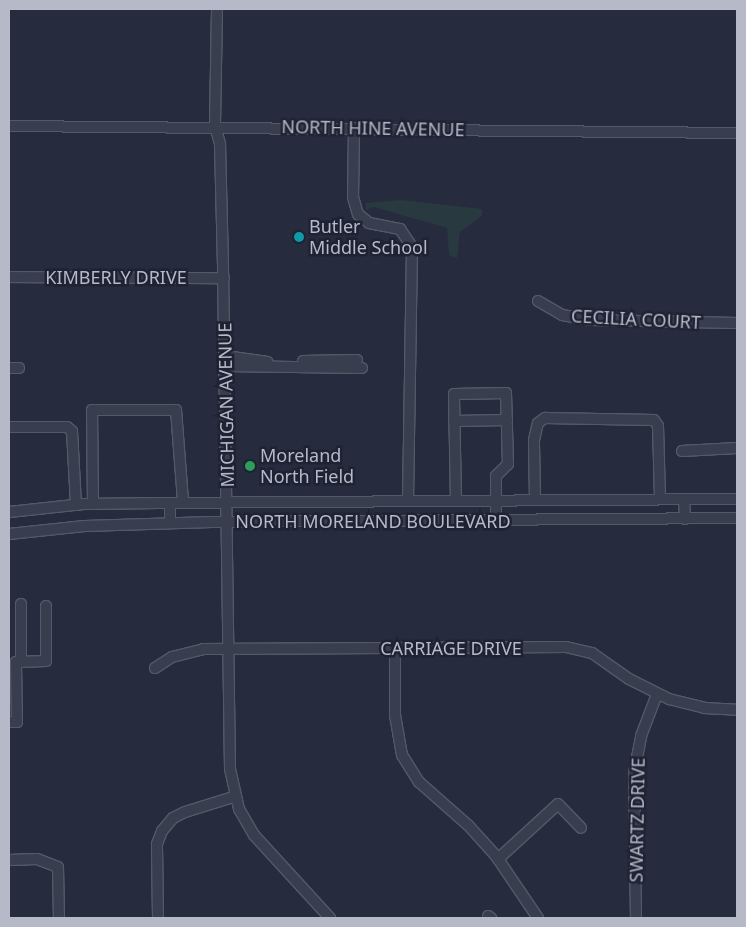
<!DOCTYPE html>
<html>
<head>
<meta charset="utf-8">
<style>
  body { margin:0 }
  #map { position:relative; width:746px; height:927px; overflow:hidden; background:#262b3d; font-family:"Noto Sans",sans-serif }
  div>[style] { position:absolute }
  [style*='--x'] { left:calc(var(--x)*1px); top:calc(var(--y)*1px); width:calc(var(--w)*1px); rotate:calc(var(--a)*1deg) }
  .green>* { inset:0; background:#293940 }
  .roads { filter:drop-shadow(1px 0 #545968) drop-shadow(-1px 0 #545968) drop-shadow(0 1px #545968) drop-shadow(0 -1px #545968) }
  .minor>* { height:10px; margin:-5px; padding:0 5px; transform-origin:5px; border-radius:5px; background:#393e4e }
  .dots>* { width:14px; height:14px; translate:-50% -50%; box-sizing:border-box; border:2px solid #1e2333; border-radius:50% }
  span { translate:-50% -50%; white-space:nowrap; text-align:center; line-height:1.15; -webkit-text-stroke:5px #1e2333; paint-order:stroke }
  .street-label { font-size:18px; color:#b6b9c8 }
  .poi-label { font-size:18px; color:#b6b9c8 }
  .left { translate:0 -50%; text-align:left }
  .frame { position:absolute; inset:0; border:10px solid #b6b9c8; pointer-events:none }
</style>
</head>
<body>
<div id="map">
  <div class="green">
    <i style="clip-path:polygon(401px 200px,482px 209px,482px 216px,460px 232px,457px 258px,449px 255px,447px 228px,374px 207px,366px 210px,366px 203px)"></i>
  </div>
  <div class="roads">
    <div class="minor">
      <i style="--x:217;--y:9;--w:117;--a:91"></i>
      <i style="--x:215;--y:126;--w:19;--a:74"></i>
      <i style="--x:220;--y:144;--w:123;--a:88.6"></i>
      <i style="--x:223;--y:267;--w:502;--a:89.2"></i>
      <i style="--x:230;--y:769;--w:41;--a:77.3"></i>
      <i style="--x:239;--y:809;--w:30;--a:60"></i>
      <i style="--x:254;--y:835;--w:113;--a:47.5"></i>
      <i style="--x:9;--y:126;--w:728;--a:0.55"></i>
      <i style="--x:354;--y:128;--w:69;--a:90.8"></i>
      <i style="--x:353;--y:197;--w:18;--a:74"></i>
      <i style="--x:358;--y:214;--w:14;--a:39"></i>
      <i style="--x:369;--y:223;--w:32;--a:11"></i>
      <i style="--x:400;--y:229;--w:22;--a:56"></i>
      <i style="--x:412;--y:247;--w:254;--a:90.9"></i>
      <i style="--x:9;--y:277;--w:215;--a:0.3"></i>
      <i style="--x:538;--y:301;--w:28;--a:30"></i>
      <i style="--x:562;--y:315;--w:29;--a:10"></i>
      <i style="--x:591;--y:320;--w:146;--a:1.2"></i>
      <i style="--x:225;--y:356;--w:43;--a:7.9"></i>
      <i style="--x:303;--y:361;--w:54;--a:-1.1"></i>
      <i style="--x:225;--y:366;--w:137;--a:0.8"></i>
      <i style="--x:9;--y:368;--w:10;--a:0"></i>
      <i style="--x:454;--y:421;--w:53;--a:-1.1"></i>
      <i style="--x:9;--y:427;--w:58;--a:0"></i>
      <i style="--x:67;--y:427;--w:6;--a:39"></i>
      <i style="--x:72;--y:431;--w:74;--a:86.9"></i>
      <i style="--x:682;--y:451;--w:55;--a:-3.1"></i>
      <i style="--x:684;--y:499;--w:20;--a:87"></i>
      <i style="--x:535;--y:500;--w:60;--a:-91"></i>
      <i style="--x:534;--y:440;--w:17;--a:-77"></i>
      <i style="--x:538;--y:423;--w:9;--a:-36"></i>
      <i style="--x:545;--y:418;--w:109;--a:1.1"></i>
      <i style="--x:654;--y:420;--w:7;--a:56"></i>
      <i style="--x:658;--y:426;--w:73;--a:88.4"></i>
      <i style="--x:456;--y:501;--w:107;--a:-91.1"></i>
      <i style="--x:454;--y:394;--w:52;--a:-1.1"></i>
      <i style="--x:506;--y:393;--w:71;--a:88.4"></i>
      <i style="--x:508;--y:464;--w:17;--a:135"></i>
      <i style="--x:496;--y:476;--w:45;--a:90"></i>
      <i style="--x:93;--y:504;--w:94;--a:-90.6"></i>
      <i style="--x:92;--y:410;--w:84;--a:0"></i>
      <i style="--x:176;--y:410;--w:92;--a:85.6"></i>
      <i style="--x:9;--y:512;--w:75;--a:-6.1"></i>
      <i style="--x:84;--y:504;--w:75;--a:-0.8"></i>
      <i style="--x:159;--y:503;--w:578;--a:-0.4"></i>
      <i style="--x:170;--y:523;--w:20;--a:-90"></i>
      <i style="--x:9;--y:534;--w:76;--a:-6"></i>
      <i style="--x:85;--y:526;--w:127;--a:-1.8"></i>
      <i style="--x:212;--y:522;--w:525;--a:-0.44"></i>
      <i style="--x:21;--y:604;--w:58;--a:90"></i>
      <i style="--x:395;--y:648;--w:67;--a:90"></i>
      <i style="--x:395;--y:715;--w:41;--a:80.1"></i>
      <i style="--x:402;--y:755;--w:32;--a:58"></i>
      <i style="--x:419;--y:782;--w:65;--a:41.3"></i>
      <i style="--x:468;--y:825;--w:42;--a:47.9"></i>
      <i style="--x:496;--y:856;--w:75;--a:55.9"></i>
      <i style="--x:155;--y:668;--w:20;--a:-33"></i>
      <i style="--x:172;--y:657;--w:32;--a:-14"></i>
      <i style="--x:203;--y:649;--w:363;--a:-0.3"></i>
      <i style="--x:566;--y:647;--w:27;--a:13"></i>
      <i style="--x:592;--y:653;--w:45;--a:35.1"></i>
      <i style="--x:629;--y:679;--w:45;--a:26.6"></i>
      <i style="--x:669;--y:699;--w:36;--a:14"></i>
      <i style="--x:704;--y:708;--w:33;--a:3"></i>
      <i style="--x:9;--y:722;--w:8;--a:0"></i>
      <i style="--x:17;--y:722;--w:60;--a:-91"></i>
      <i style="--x:16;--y:662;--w:30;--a:-2"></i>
      <i style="--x:46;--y:661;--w:55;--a:-90"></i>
      <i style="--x:498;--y:859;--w:81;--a:-42.5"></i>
      <i style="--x:558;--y:804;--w:33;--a:46"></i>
      <i style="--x:9;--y:860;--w:28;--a:-2"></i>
      <i style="--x:37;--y:859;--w:22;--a:21"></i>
      <i style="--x:58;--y:867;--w:51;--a:88.9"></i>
      <i style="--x:488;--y:916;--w:4;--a:34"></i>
      <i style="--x:158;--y:918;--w:74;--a:-90.8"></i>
      <i style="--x:157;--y:844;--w:14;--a:-69"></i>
      <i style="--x:162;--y:831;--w:17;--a:-50"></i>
      <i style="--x:173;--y:818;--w:13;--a:-27"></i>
      <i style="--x:185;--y:812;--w:53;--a:-17.4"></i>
      <i style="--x:636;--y:918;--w:145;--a:-90.8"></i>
      <i style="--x:634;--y:773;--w:38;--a:-79"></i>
      <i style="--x:641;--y:736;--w:45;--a:-69.1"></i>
    </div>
  </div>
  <div class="dots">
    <i style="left:299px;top:237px;background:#0f9aa8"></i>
    <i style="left:250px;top:466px;background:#2e9e5b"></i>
  </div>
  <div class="street-label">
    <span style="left:373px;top:128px;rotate:1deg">NORTH HINE AVENUE</span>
    <span style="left:116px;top:277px">KIMBERLY DRIVE</span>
    <span style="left:636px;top:319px;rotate:3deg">CECILIA COURT</span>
    <span style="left:226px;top:405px;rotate:-91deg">MICHIGAN AVENUE</span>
    <span style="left:373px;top:521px">NORTH MORELAND BOULEVARD</span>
    <span style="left:451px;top:648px">CARRIAGE DRIVE</span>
    <span style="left:637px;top:820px;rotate:-89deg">SWARTZ DRIVE</span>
  </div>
  <div class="poi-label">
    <span class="left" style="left:309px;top:237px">Butler<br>Middle School</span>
    <span class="left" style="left:260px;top:466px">Moreland<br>North Field</span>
  </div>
  <div class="frame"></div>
</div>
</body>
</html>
